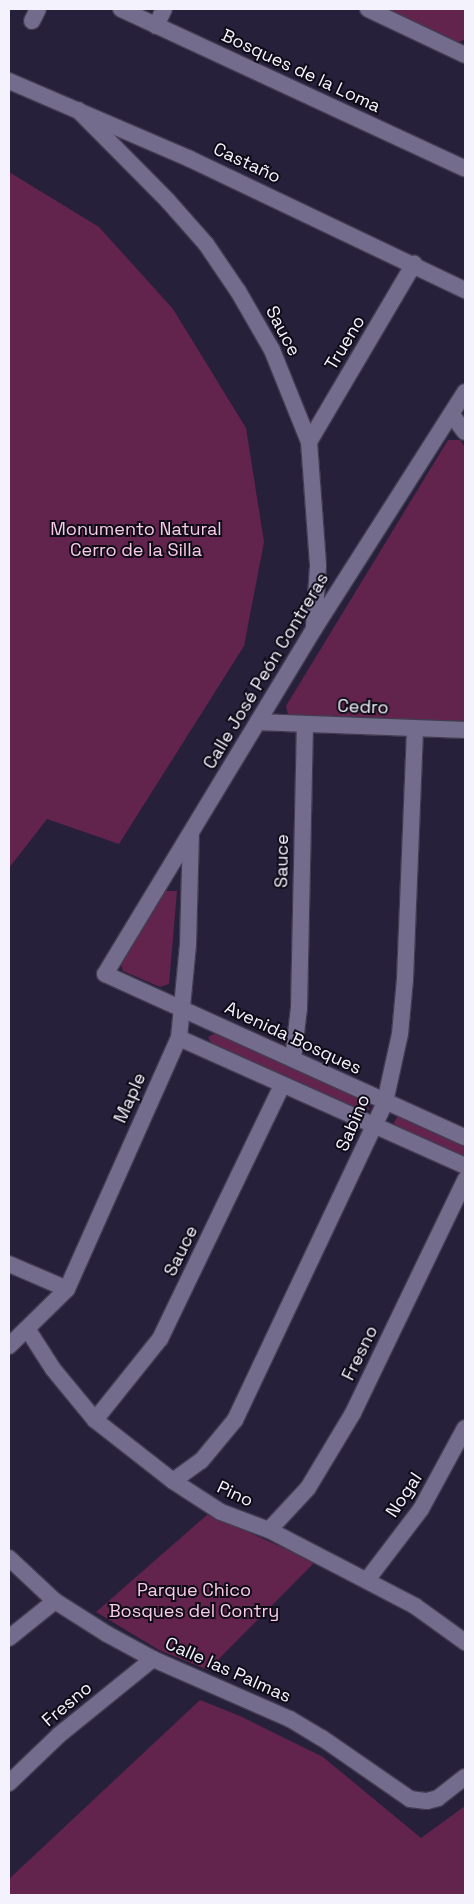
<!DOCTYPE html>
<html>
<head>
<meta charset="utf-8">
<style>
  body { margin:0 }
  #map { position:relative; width:474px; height:1904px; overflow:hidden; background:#27203b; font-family:"Space Grotesk",sans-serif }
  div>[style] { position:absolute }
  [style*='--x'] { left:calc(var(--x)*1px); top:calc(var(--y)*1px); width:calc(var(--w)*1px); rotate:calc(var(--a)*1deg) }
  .green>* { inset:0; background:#62234d }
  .roads { filter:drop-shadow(1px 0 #433c51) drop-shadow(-1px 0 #433c51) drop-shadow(0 1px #433c51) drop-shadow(0 -1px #433c51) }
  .street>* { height:16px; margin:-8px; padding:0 8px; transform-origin:8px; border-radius:8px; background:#736c8c }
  span { translate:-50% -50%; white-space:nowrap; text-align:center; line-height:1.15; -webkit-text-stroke:4px #0f0c18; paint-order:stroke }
  .street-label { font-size:18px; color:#f4f2fd }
  .park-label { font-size:18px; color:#f9cbe6 }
  .frame { position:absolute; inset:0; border:10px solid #f4f2fd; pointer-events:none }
</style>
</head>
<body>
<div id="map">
  <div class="green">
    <i style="clip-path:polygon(375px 9px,465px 9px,465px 39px,453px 45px)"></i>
    <i style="clip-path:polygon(9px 172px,99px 227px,173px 309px,246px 428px,264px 542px,244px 646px,119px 844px,47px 819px,9px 868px)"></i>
    <i style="clip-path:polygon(448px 440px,460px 440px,465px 447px,465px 721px,288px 715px,286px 706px)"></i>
    <i style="clip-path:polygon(166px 891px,177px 891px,169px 984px,160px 987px,123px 971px,121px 964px,127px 947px)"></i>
    <i style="clip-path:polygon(218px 1032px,358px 1097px,370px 1109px,364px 1112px,355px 1109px,212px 1045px,208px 1037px)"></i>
    <i style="clip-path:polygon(399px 1115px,465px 1144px,465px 1159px,396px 1129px,394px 1122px)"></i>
    <i style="clip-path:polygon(208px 1514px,315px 1562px,208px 1670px,159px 1650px,96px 1612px)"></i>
    <i style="clip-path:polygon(200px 1700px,240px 1716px,323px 1757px,421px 1838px,465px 1806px,465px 1895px,9px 1895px,9px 1879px)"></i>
  </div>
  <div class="roads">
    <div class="street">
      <i style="--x:121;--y:9;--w:379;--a:24.9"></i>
      <i style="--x:368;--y:9;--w:107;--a:25.4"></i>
      <i style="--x:32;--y:21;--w:13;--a:-63"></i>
      <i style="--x:156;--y:26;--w:19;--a:-65"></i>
      <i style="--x:9;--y:81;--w:197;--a:23.3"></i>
      <i style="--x:190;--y:159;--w:305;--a:25.5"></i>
      <i style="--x:78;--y:110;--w:128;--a:45.3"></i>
      <i style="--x:168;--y:201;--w:57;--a:48.5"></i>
      <i style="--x:206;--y:244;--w:57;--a:55.8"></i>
      <i style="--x:238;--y:291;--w:68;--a:60"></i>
      <i style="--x:272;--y:350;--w:99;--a:68.1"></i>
      <i style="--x:309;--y:442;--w:124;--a:85.8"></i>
      <i style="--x:318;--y:566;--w:61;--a:93.8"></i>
      <i style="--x:465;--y:392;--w:281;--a:122.5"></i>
      <i style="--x:314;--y:629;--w:403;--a:121.2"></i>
      <i style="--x:105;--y:974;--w:395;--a:24.4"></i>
      <i style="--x:452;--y:415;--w:21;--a:53"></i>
      <i style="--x:309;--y:442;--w:207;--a:-59.5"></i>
      <i style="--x:258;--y:722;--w:207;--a:2.2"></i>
      <i style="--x:179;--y:1038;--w:313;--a:24.1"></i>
      <i style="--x:293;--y:1059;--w:51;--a:-83.3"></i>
      <i style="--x:299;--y:1008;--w:284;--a:-88.8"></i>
      <i style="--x:9;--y:1264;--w:63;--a:23.3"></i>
      <i style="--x:28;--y:1330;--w:46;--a:57.3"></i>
      <i style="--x:53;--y:1369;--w:66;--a:50.5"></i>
      <i style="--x:95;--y:1420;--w:99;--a:38"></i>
      <i style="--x:173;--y:1481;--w:57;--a:32.9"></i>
      <i style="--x:221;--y:1512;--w:51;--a:20.6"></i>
      <i style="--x:269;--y:1530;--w:165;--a:27.5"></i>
      <i style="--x:415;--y:1606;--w:62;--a:35.8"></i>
      <i style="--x:9;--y:1346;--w:81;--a:-44.5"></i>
      <i style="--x:67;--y:1289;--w:275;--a:-66"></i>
      <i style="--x:179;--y:1038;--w:93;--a:-84.5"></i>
      <i style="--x:188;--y:945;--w:112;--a:-88.5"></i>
      <i style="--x:95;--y:1420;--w:104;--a:-51.3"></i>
      <i style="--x:160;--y:1339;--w:281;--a:-64.3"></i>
      <i style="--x:173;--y:1481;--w:34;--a:-36"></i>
      <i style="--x:201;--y:1461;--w:53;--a:-50.3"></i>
      <i style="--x:235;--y:1420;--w:352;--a:-64.7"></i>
      <i style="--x:385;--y:1102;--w:70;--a:-77.6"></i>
      <i style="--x:400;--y:1034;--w:55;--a:-84.8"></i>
      <i style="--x:405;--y:979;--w:250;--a:-87.7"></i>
      <i style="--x:269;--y:1530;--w:57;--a:-47.1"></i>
      <i style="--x:308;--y:1488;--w:87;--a:-59"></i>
      <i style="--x:353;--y:1413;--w:259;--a:-64.3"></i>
      <i style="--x:9;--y:1558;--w:63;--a:43.1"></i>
      <i style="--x:55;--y:1601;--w:62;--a:32.4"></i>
      <i style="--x:107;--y:1634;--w:52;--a:28.5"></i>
      <i style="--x:153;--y:1659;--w:150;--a:23.7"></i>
      <i style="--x:290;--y:1719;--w:37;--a:31"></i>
      <i style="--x:322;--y:1738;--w:107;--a:34.7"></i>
      <i style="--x:410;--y:1799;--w:17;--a:7"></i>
      <i style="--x:427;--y:1801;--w:11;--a:-15"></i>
      <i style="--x:438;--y:1798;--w:34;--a:-38"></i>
      <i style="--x:367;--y:1580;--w:89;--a:-52.7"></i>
      <i style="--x:421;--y:1509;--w:92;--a:-61.5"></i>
      <i style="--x:9;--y:1638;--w:59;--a:-38.8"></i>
      <i style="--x:9;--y:1783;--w:69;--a:-43.8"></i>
      <i style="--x:59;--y:1735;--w:121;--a:-39"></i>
    </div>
  </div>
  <div class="street-label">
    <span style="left:301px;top:71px;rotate:25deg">Bosques de la Loma</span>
    <span style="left:247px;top:163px;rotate:25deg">Castaño</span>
    <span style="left:283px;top:331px;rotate:62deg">Sauce</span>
    <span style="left:345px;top:343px;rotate:-59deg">Trueno</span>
    <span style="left:266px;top:671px;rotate:-59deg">Calle José Peón Contreras</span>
    <span style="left:363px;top:707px;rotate:2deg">Cedro</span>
    <span style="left:282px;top:861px;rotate:-89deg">Sauce</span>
    <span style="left:293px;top:1038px;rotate:25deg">Avenida Bosques</span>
    <span style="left:130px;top:1098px;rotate:-66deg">Maple</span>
    <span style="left:353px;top:1123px;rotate:-67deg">Sabino</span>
    <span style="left:181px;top:1251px;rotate:-64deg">Sauce</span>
    <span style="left:360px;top:1353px;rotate:-64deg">Fresno</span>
    <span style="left:235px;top:1494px;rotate:25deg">Pino</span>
    <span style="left:404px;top:1495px;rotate:-56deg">Nogal</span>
    <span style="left:228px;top:1670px;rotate:24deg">Calle las Palmas</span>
    <span style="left:67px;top:1704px;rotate:-40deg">Fresno</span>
  </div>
  <div class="park-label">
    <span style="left:136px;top:540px">Monumento Natural<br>Cerro de la Silla</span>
    <span style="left:194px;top:1601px">Parque Chico<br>Bosques del Contry</span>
  </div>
  <div class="frame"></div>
</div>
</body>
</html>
